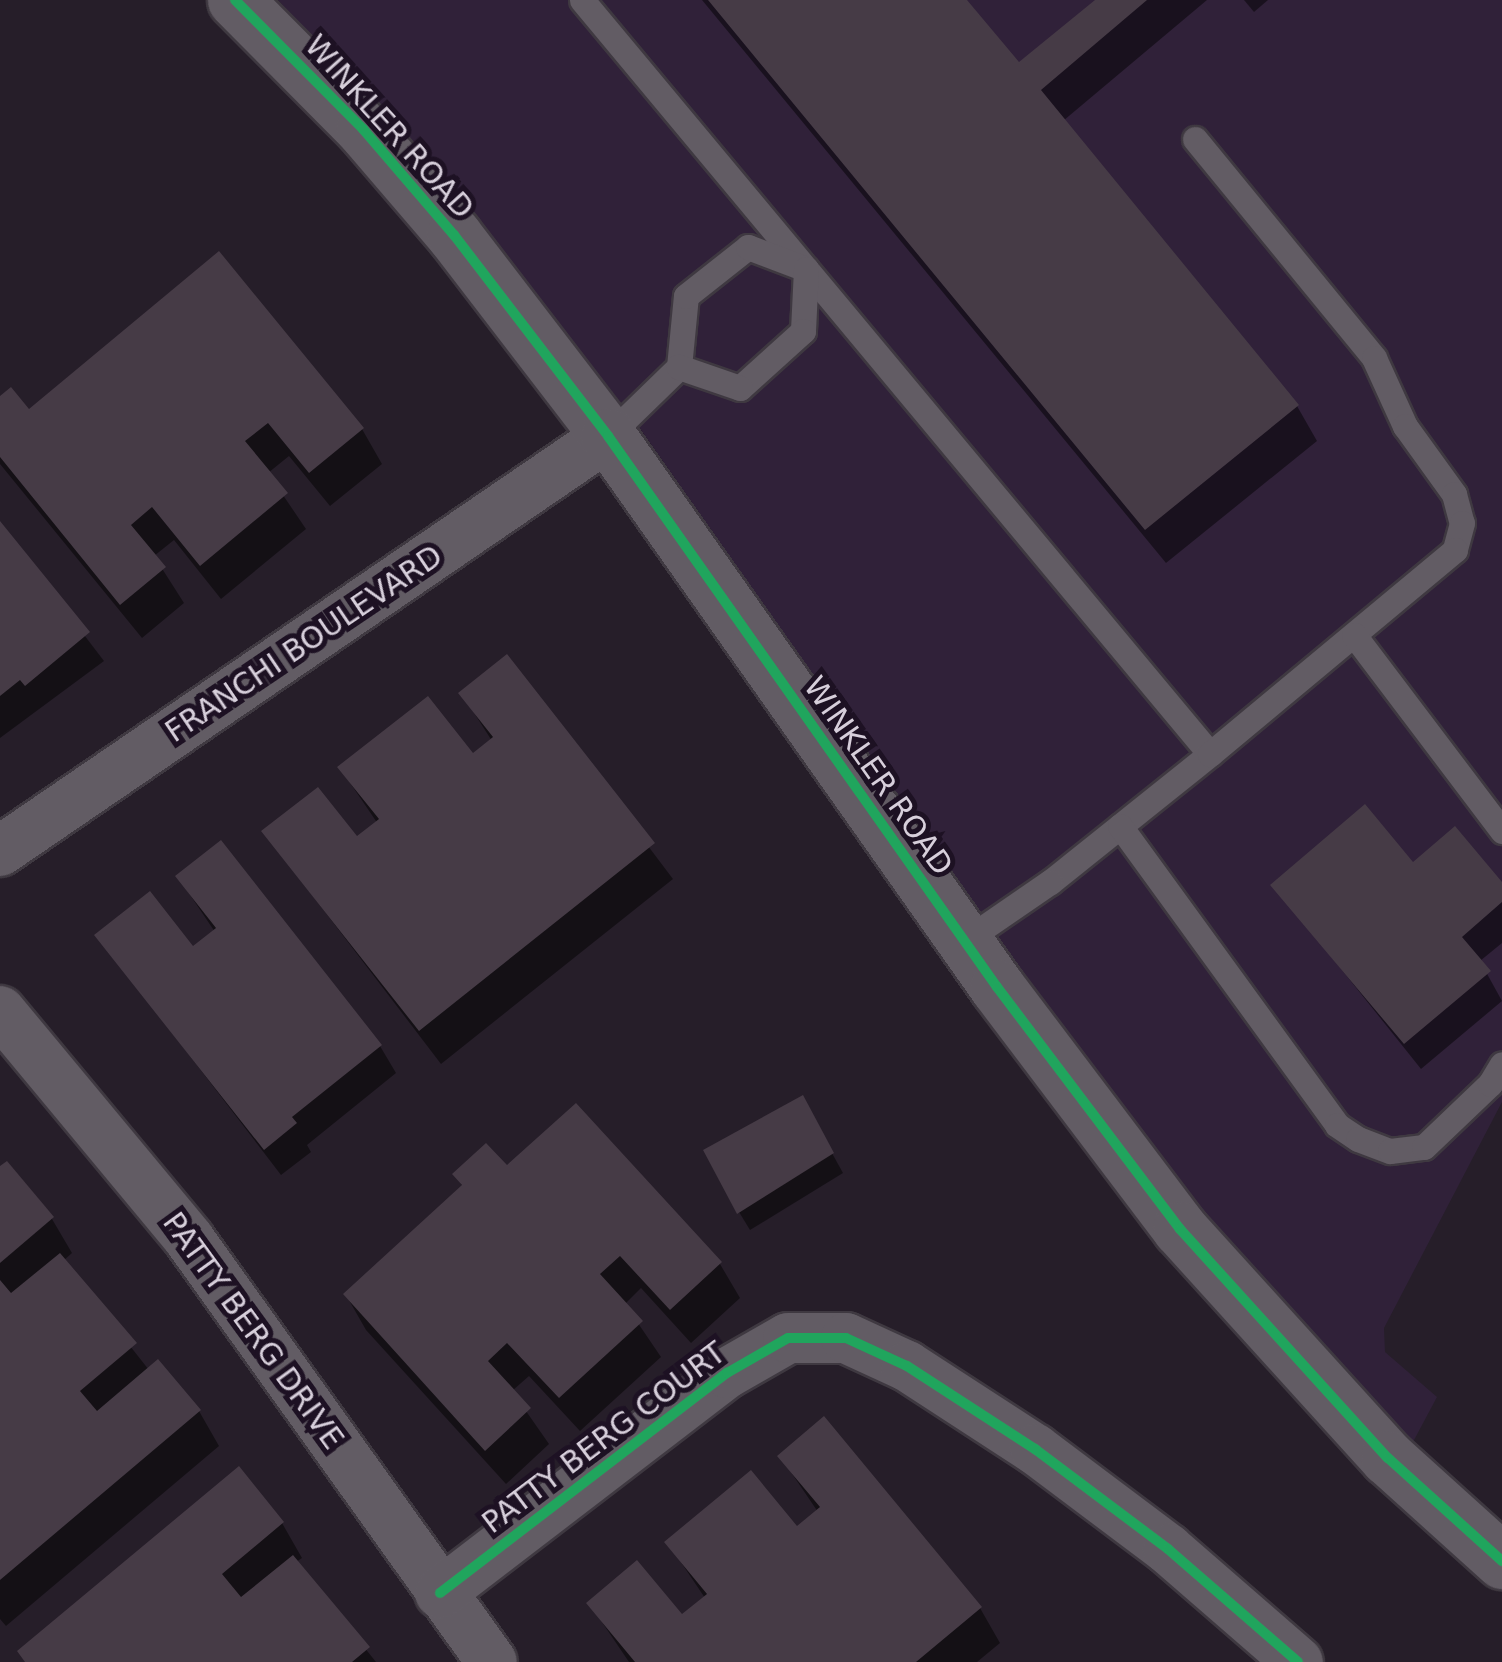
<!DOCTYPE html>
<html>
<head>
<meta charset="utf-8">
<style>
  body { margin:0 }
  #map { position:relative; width:1502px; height:1662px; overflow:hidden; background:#261e29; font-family:"DejaVu Sans",sans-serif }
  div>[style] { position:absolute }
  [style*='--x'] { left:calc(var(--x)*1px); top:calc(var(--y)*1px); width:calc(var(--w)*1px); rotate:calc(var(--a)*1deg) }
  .built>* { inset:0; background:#302139 }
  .shadow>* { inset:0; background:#0007 }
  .building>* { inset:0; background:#463b46 }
  .roads { filter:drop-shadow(2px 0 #3f3941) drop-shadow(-2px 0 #3f3941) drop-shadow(0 2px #3f3941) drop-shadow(0 -2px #3f3941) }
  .service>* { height:25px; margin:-12.5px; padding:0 12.5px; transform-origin:12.5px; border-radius:12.5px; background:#625c64 }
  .minor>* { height:50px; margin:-25px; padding:0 25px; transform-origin:25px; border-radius:25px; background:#625c64 }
  .tertiary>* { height:55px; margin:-27.5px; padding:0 27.5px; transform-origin:27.5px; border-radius:27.5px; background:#625c64 }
  .cycleway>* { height:10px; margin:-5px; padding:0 5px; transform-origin:5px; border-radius:5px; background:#20a55d }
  span { translate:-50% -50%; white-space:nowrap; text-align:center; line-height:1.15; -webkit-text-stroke:10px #1d1123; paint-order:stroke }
  .street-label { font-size:30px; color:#d7cfdb }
</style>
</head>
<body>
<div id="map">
  <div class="built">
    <i style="clip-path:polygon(278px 0,1502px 0,1502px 1102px,1384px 1328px,1385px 1352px,1437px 1397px,1413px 1442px,1204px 1212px,1022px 972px,634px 420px,477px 218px)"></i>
  </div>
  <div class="shadow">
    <i style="clip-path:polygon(702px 0,964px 0,1018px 65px,1099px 0,1207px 0,1063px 121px,1297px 406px,1317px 441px,1166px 563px)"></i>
    <i style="clip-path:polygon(1244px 0,1268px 0,1254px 12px)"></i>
    <i style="clip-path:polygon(219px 255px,362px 429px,382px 464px,330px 506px,289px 456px,268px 473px,306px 529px,221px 599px,174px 540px,154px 556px,184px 603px,142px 638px,0 464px,0 399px,28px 412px)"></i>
    <i style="clip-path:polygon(0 525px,104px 661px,0 738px)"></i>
    <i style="clip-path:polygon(506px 658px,673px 879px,441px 1064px,264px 832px,357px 840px,378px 824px,340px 768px,473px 756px,492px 741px,462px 694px)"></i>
    <i style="clip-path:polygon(1413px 865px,1502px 886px,1502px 943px,1480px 961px,1502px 1001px,1421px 1069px,1274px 885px)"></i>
    <i style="clip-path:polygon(178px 877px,380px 1046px,396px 1073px,307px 1145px,311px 1152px,281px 1175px,98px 936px,193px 949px,215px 932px)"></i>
    <i style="clip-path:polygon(802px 1099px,843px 1173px,750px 1230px,739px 1212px)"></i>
    <i style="clip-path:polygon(6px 1164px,52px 1219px,72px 1253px,63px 1261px,149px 1370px,199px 1411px,219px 1446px,6px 1626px,0 1619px,0 1170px)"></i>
    <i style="clip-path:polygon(507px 1169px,720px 1264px,740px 1298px,691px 1343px,641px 1288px,625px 1304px,661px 1357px,580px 1431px,529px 1376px,512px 1391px,549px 1444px,506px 1484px,366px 1330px,346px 1295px,463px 1187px,455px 1174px)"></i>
    <i style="clip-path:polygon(780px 1456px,980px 1608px,1000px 1643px,977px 1662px,629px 1662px,589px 1603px,681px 1618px,705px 1598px,668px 1543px,797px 1529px,818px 1512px)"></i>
    <i style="clip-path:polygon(282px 1523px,302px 1558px,296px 1562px,376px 1662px,26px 1662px)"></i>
  </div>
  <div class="building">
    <i style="clip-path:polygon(708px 0,967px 0,1019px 62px,1095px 0,1147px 0,1041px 90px,1299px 405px,1145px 530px)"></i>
    <i style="clip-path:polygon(219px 251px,364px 428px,309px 473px,268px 423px,245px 441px,288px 493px,200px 566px,152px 507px,131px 525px,166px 567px,120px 605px,0 457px,0 396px,11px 387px,29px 409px)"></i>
    <i style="clip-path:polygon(0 521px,90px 632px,25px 686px,20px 680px,0 696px)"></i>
    <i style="clip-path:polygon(507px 654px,655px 843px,419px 1031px,261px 831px,318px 787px,357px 836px,379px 819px,337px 767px,428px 696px,473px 753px,493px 737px,458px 693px)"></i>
    <i style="clip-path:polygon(1365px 804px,1413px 862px,1455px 826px,1502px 882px,1502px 902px,1462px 937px,1491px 971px,1404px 1044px,1270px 885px)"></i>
    <i style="clip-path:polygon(221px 840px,382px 1045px,292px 1117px,297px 1123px,264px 1150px,94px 935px,150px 891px,193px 946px,216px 928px,175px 876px)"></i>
    <i style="clip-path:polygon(803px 1095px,834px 1153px,737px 1214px,703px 1150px)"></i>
    <i style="clip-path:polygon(576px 1103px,722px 1262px,670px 1310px,620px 1256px,600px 1274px,643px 1321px,559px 1398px,507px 1343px,488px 1361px,531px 1408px,485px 1451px,343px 1294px,462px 1185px,452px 1174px,486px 1143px,507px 1165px)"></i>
    <i style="clip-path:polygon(7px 1161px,54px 1217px,0 1263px,0 1166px)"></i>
    <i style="clip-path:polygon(60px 1253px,137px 1343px,80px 1391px,97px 1411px,158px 1359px,201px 1410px,0 1580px,0 1280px,11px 1293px)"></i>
    <i style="clip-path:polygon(824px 1416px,982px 1607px,916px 1662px,635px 1662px,586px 1603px,637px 1560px,682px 1614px,707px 1594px,664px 1542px,751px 1470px,797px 1526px,820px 1507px,777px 1456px)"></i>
    <i style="clip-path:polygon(239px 1466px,284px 1522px,222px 1574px,241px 1597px,293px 1555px,370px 1647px,352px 1662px,25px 1662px,17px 1651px)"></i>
  </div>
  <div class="roads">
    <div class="service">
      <i style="--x:582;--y:0;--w:981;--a:50.21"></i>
      <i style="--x:1210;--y:754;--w:205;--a:141.3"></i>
      <i style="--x:1050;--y:882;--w:104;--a:145.5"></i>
      <i style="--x:1195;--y:139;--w:283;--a:50.7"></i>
      <i style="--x:1374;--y:358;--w:75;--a:65.5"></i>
      <i style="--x:1405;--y:426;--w:84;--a:54.2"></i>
      <i style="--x:1454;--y:494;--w:30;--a:75"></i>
      <i style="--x:1462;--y:523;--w:28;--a:105"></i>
      <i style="--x:1455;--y:550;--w:319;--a:140.2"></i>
      <i style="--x:608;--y:436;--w:99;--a:-44.2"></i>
      <i style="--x:679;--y:367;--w:71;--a:-84.4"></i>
      <i style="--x:686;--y:296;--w:79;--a:-38.3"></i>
      <i style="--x:748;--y:247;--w:62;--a:20.8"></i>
      <i style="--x:806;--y:269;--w:62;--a:92.8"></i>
      <i style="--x:803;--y:331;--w:85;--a:137.9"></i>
      <i style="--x:740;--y:388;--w:65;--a:-161"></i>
      <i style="--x:1354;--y:635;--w:246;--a:52.9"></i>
      <i style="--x:1120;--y:826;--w:369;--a:54"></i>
      <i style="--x:1337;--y:1125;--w:25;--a:34"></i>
      <i style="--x:1358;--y:1139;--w:34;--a:21"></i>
      <i style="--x:1390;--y:1151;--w:34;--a:-7"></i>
      <i style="--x:1424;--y:1147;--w:91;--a:-43.7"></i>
      <i style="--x:1490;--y:1084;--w:23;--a:-59"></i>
    </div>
    <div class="minor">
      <i style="--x:0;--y:851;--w:736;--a:-34.32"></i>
      <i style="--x:0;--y:1011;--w:296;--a:50.3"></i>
      <i style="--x:189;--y:1239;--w:520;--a:54.39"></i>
      <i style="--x:440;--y:1593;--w:362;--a:-37.5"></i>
      <i style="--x:727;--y:1373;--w:70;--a:-29.8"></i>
      <i style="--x:788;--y:1338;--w:58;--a:0"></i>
      <i style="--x:846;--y:1338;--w:67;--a:24.7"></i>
      <i style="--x:907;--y:1366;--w:153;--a:33"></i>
      <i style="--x:1035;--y:1449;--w:166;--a:36.9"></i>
      <i style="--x:1168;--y:1549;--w:172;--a:41"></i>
    </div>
    <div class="tertiary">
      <i style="--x:235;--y:0;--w:182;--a:45.2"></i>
      <i style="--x:363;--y:129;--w:140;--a:49.4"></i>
      <i style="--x:454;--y:235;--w:253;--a:52.5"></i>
      <i style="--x:608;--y:436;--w:674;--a:54.78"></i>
      <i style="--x:997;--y:987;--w:303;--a:52.9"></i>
      <i style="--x:1180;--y:1229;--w:309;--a:47.8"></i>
      <i style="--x:1388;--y:1458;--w:154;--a:42.1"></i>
    </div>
  </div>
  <div class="cycleway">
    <i style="--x:235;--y:0;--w:182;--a:45.2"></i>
    <i style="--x:363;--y:129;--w:140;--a:49.4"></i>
    <i style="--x:454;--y:235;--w:253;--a:52.5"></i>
    <i style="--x:608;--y:436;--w:674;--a:54.78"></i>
    <i style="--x:997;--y:987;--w:303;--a:52.9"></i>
    <i style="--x:1180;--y:1229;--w:309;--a:47.8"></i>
    <i style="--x:1388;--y:1458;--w:154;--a:42.1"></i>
    <i style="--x:440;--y:1593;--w:362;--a:-37.5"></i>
    <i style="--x:727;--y:1373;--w:70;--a:-29.8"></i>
    <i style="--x:788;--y:1338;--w:58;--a:0"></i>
    <i style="--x:846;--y:1338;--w:67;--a:24.7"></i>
    <i style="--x:907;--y:1366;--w:153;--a:33"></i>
    <i style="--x:1035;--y:1449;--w:166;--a:36.9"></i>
    <i style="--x:1168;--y:1549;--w:172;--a:41"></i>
  </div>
  <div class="street-label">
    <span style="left:389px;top:127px;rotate:48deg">WINKLER ROAD</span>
    <span style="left:304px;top:644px;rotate:-34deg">FRANCHI BOULEVARD</span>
    <span style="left:878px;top:776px;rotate:55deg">WINKLER ROAD</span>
    <span style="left:253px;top:1331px;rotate:54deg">PATTY BERG DRIVE</span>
    <span style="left:604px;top:1438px;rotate:-37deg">PATTY BERG COURT</span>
  </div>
</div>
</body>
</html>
